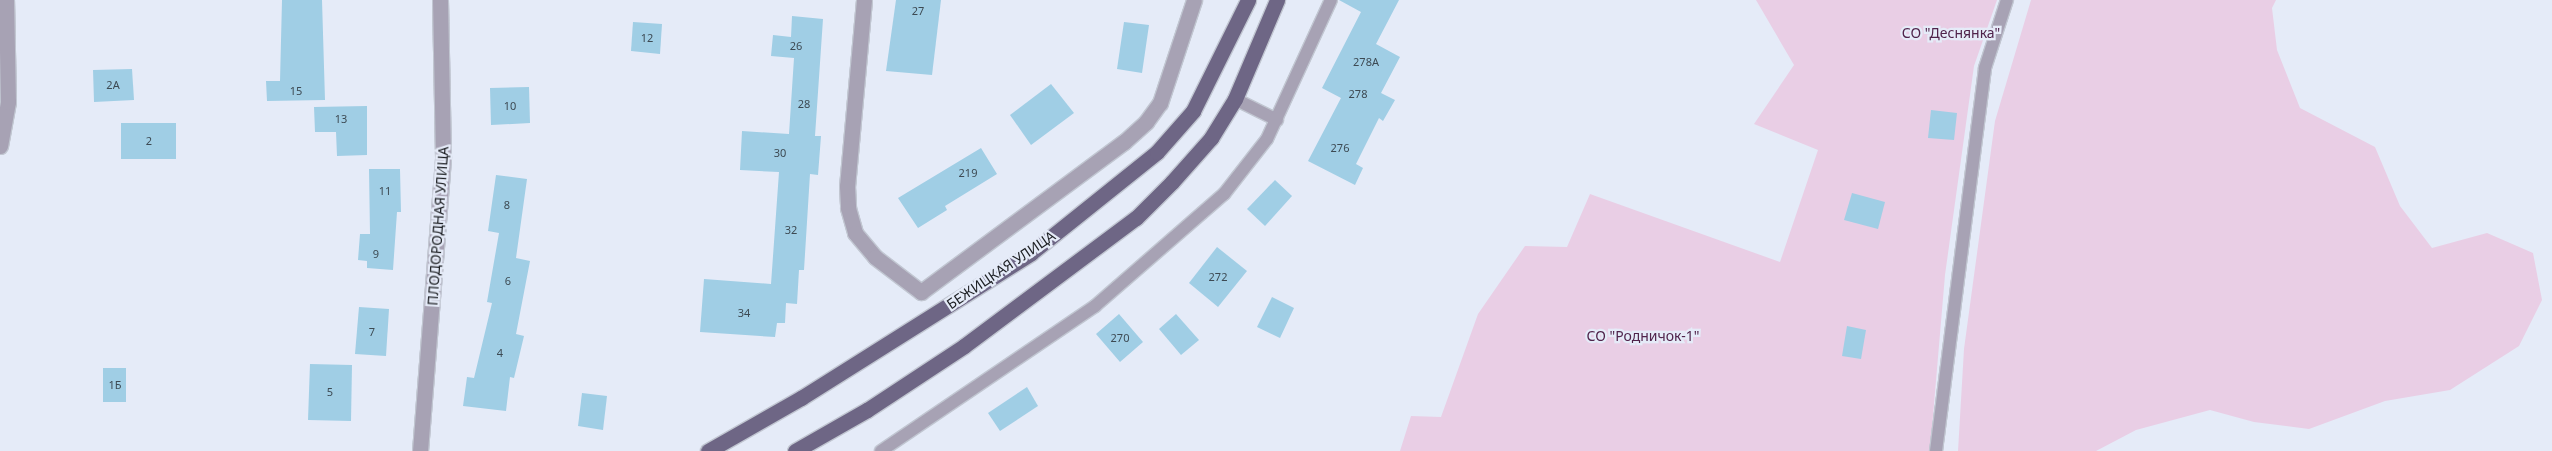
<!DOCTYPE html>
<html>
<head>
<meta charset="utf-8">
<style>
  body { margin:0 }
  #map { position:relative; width:2552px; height:451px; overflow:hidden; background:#e5ebf8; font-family:"Noto Sans",sans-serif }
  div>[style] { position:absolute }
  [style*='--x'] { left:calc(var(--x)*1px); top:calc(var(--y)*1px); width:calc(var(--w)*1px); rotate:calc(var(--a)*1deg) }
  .green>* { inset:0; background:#e9cee5 }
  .building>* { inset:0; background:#a0cee5 }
  .roads { filter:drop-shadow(1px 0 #c1c6d1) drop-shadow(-1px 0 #c1c6d1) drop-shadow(0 1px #c1c6d1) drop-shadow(0 -1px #c1c6d1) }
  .service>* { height:12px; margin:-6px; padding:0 6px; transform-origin:6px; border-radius:6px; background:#a7a2b4 }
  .minor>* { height:15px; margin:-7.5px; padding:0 7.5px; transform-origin:7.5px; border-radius:7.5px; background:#a7a2b4 }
  .primary>* { height:15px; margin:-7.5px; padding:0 7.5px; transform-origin:7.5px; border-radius:7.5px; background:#6e6685 }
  span { translate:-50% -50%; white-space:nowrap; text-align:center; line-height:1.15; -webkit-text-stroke:4.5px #e5ebf8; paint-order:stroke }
  .number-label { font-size:11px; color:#3d4a53 }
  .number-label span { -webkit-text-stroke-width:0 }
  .park-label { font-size:14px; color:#50234b }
  .street-label { font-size:14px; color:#1c1e22 }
</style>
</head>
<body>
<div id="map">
  <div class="green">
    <i style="clip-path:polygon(1756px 0,1997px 0,1974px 66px,1945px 275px,1930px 451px,1400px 451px,1411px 416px,1441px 417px,1478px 314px,1525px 246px,1567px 247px,1590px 194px,1780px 262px,1818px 150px,1754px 124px,1794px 65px)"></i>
    <i style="clip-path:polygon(2031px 0,2276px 0,2272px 8px,2277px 50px,2300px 108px,2375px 147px,2400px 206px,2432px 248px,2487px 233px,2533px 253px,2542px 300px,2519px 346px,2450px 390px,2385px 401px,2309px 429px,2254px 422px,2210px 410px,2136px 430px,2096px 451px,1958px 451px,1964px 349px,1995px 121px)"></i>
  </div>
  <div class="building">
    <i style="clip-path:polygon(282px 0,322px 0,325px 100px,267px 101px,266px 81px,280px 81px)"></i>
    <i style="clip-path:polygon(896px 0,941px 0,932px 75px,886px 71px)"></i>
    <i style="clip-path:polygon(1339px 0,1399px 0,1376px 44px,1400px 57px,1381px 93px,1395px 100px,1383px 121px,1379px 118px,1356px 164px,1363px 168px,1355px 185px,1308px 161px,1341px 98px,1322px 88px,1361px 12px)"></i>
    <i style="clip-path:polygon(792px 16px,823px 19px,815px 136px,821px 136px,818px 175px,810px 174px,804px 270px,799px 270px,797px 304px,786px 303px,785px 323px,777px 323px,775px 337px,700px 332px,704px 279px,771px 284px,779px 172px,740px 170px,742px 131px,789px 134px,794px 58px,771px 56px,773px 35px,791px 37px)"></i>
    <i style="clip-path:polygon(633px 22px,662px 24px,660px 54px,631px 51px)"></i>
    <i style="clip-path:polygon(1124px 22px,1149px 25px,1142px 73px,1117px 69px)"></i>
    <i style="clip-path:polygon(132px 69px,134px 100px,94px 102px,93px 70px)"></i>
    <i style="clip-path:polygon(1051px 84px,1074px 113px,1031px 145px,1010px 115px)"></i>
    <i style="clip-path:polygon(529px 87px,530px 123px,491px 125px,490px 88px)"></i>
    <i style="clip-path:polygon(367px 106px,367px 155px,337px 156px,336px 132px,315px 132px,314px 107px)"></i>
    <i style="clip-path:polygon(1931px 110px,1957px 113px,1954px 140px,1928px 138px)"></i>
    <i style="clip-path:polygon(121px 123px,176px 123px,176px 159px,121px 159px)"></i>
    <i style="clip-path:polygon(981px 148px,997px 174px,945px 206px,947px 210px,918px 228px,898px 198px)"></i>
    <i style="clip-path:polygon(369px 169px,400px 169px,401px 212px,397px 212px,393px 270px,367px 268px,367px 261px,358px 260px,360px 234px,370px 234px)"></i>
    <i style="clip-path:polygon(496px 175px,527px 179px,516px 258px,530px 261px,516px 334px,524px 336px,514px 378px,510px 377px,506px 411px,463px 406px,467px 377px,474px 378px,492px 303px,487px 302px,499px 233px,488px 231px)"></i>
    <i style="clip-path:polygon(1275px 180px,1292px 196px,1265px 226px,1247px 209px)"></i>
    <i style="clip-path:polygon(1852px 193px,1885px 202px,1878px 229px,1844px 220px)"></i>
    <i style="clip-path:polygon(1217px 247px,1247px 271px,1218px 307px,1189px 283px)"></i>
    <i style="clip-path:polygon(1272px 297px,1294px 308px,1280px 338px,1257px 327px)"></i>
    <i style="clip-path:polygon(359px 307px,389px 309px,386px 356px,355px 354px)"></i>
    <i style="clip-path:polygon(1119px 314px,1143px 342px,1120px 362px,1096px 334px)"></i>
    <i style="clip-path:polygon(1176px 314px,1199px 340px,1181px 355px,1159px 329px)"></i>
    <i style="clip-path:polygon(1847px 326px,1866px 330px,1861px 359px,1842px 356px)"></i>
    <i style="clip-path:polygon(310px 364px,352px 365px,351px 421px,308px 420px)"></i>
    <i style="clip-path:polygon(103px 368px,126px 368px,126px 402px,103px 402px)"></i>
    <i style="clip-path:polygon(1027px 387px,1038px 406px,1000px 431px,988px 413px)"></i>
    <i style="clip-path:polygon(582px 393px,607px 396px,603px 430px,578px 426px)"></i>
  </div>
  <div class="roads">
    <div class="service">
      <i style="--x:1235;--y:99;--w:47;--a:26.6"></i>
      <i style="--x:881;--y:451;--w:258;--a:-34.1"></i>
      <i style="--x:1095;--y:306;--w:171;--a:-41"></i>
      <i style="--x:1224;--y:194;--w:70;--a:-52"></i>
      <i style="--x:1267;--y:139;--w:153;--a:-65.3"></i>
      <i style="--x:1936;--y:451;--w:386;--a:-82.7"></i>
      <i style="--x:1985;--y:68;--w:71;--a:-72.1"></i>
    </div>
    <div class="minor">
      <i style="--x:864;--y:0;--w:187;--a:95.2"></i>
      <i style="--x:847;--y:186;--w:22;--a:87"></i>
      <i style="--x:848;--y:208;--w:26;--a:74"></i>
      <i style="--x:855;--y:233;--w:31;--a:50"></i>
      <i style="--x:875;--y:257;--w:58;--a:37.3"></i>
      <i style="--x:921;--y:292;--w:252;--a:-36.5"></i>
      <i style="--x:1124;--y:142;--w:30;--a:-42"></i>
      <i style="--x:1146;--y:122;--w:24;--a:-54"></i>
      <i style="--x:1160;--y:103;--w:108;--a:-71.7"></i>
      <i style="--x:0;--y:146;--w:45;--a:-79.7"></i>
      <i style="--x:8;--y:102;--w:102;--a:-91.1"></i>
      <i style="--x:420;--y:451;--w:296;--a:-85.5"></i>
      <i style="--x:443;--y:156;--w:156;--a:-91.1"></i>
    </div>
    <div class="primary">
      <i style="--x:708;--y:451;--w:107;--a:-29.7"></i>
      <i style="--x:801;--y:398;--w:272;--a:-32.2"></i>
      <i style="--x:1031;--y:253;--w:161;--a:-38.7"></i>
      <i style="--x:1157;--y:152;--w:55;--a:-48.7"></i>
      <i style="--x:1193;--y:111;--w:124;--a:-63.6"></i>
      <i style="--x:795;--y:451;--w:83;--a:-29.7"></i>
      <i style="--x:867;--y:410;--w:116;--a:-33.4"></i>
      <i style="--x:964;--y:346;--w:214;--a:-36.7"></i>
      <i style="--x:1136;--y:218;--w:51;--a:-45"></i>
      <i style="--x:1172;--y:182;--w:59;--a:-48.4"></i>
      <i style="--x:1211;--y:138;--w:46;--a:-58.4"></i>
      <i style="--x:1235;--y:99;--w:108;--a:-67"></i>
    </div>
  </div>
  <div class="number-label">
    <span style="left:918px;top:11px">27</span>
    <span style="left:647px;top:38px">12</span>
    <span style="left:796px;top:46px">26</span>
    <span style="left:1366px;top:62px">278А</span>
    <span style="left:113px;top:85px">2А</span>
    <span style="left:296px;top:91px">15</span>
    <span style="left:1358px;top:94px">278</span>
    <span style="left:804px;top:104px">28</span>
    <span style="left:510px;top:106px">10</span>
    <span style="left:341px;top:119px">13</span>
    <span style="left:149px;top:141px">2</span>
    <span style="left:1340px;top:148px">276</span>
    <span style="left:780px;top:153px">30</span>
    <span style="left:968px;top:173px">219</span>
    <span style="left:385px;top:191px">11</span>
    <span style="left:507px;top:205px">8</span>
    <span style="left:791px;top:230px">32</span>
    <span style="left:376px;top:254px">9</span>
    <span style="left:1218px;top:277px">272</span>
    <span style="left:508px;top:281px">6</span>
    <span style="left:744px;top:313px">34</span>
    <span style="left:372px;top:332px">7</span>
    <span style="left:1120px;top:338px">270</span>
    <span style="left:500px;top:353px">4</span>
    <span style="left:115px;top:385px">1Б</span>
    <span style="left:330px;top:392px">5</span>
  </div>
  <div class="park-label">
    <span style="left:1951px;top:33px">СО "Деснянка"</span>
    <span style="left:1643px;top:336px">СО "Родничок-1"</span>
  </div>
  <div class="street-label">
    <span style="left:438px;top:226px;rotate:-86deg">ПЛОДОРОДНАЯ УЛИЦА</span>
    <span style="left:1001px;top:270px;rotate:-34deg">БЕЖИЦКАЯ УЛИЦА</span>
  </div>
</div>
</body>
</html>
